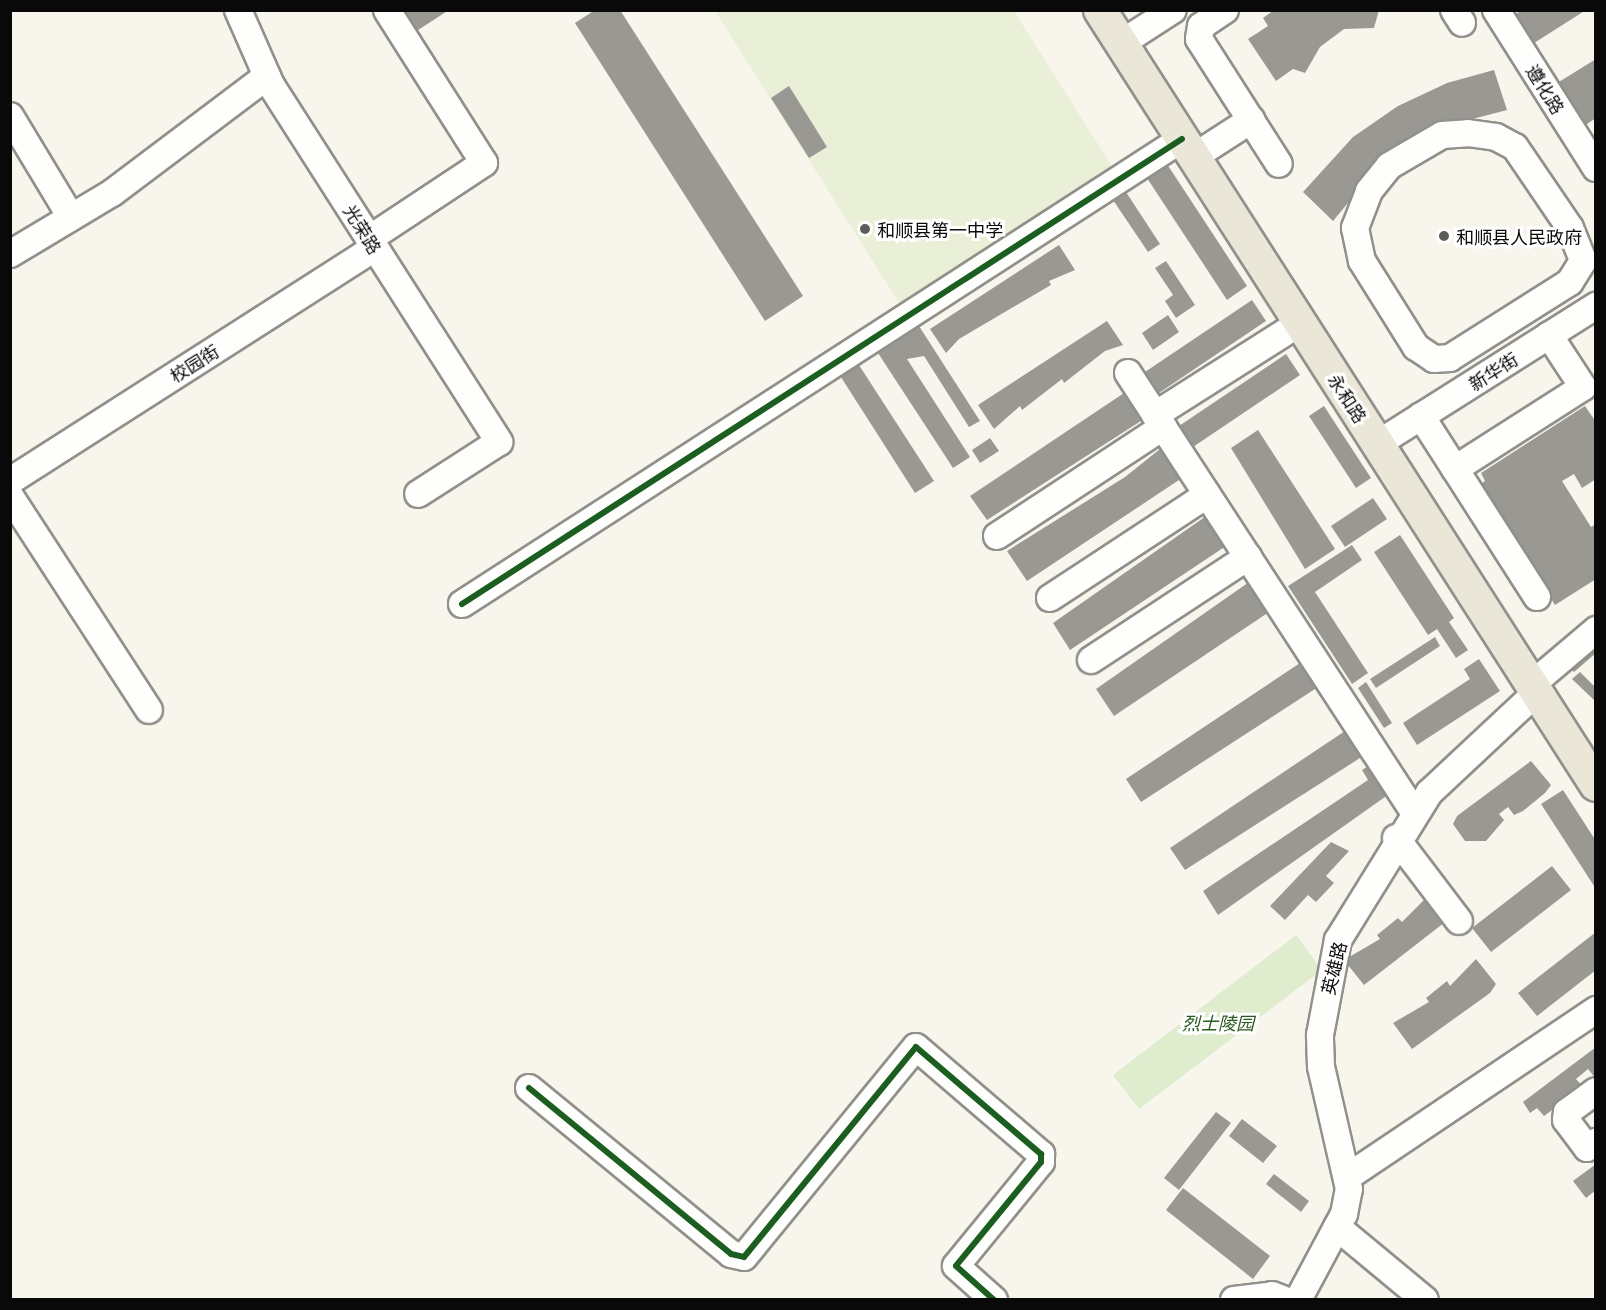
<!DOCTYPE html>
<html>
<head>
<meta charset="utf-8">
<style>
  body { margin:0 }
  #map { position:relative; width:1606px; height:1310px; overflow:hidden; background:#f8f6ec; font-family:Georgia,"Noto Sans SC",serif }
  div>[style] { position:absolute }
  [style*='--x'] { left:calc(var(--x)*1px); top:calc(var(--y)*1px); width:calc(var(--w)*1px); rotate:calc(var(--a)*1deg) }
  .green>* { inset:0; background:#dfecce }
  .pitch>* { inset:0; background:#e9f0d7 }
  .building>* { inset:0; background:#9a9893 }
  .roads { filter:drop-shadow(2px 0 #91908b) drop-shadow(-2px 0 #91908b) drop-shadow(0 2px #91908b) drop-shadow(0 -2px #91908b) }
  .minor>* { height:26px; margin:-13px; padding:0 13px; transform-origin:13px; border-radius:13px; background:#fefefc }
  .major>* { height:32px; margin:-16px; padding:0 16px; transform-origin:16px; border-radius:16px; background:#eae6d8 }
  .cycleway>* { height:6px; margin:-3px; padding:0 3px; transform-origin:3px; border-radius:3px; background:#1b5e20 }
  .dots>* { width:16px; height:16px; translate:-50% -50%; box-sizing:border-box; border:3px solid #fff; border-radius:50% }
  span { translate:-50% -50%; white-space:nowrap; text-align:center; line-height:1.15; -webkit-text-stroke:6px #fff; paint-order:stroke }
  .street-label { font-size:18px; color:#090909 }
  .poi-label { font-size:18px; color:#090909 }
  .left { translate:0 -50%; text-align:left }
  .park-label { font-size:18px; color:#2a5b20; font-style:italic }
  .frame { position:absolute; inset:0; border:12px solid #090909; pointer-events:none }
</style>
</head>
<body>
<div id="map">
  <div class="green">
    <i style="clip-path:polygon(1296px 935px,1322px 970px,1139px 1109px,1113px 1075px)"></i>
  </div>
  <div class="pitch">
    <i style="clip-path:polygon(715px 11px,1014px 11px,1115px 171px,901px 306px)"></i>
  </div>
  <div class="building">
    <i style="clip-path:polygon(401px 10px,449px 10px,415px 32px)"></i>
    <i style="clip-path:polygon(595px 10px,620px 10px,803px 296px,765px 321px,575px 23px)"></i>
    <i style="clip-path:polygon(1274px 10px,1379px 10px,1374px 28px,1344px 29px,1320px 47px,1305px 73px,1293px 69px,1276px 81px,1248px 39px,1268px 26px,1263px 18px)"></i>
    <i style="clip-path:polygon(1522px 10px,1586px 10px,1531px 45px,1512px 17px)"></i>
    <i style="clip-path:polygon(1596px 59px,1596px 118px,1581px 128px,1554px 85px)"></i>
    <i style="clip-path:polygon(1494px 70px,1507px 110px,1461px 122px,1363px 185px,1333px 221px,1303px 192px,1353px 137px,1398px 106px,1447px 83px)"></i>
    <i style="clip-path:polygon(789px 86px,827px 147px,809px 158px,771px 98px)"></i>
    <i style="clip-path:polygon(1165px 161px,1247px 286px,1227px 300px,1145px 175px)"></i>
    <i style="clip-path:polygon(1124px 189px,1160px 244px,1148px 252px,1111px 197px)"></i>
    <i style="clip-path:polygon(1059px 245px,1075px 270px,1049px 281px,1051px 285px,959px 339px,946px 353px,930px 329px)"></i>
    <i style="clip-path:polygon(1166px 261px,1195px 305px,1176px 318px,1165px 301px,1173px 295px,1155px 268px)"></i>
    <i style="clip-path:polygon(1252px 300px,1266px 321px,1153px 397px,1139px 376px)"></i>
    <i style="clip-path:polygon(1168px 315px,1179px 332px,1153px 350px,1142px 333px)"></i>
    <i style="clip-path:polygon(1107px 321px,1123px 345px,1105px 351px,1064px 383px,1062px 379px,1022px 410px,1020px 406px,994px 429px,978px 405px)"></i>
    <i style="clip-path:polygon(919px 326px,980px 421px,969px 427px,924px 356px,907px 359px,970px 457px,953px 468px,878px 353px)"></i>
    <i style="clip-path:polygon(1286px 354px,1300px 375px,1187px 451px,1173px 430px)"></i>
    <i style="clip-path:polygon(857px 362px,934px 481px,915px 493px,839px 374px)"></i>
    <i style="clip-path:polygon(1130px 389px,1144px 419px,987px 520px,970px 496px)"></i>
    <i style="clip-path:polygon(1324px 406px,1371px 478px,1356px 488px,1309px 416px)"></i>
    <i style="clip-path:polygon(1585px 406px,1596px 422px,1596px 479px,1582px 488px,1574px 474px,1562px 481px,1591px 527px,1596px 524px,1596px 579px,1555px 605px,1479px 485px,1485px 481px,1481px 473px)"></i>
    <i style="clip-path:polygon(1258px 430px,1335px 549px,1305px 569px,1231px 448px)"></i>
    <i style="clip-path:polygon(990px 438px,999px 451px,980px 463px,972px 450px)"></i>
    <i style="clip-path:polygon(1165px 445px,1185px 476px,1027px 581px,1007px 551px,1125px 477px)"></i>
    <i style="clip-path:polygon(1373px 498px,1387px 519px,1345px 547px,1331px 526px)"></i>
    <i style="clip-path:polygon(1209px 514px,1229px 544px,1070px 650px,1053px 623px)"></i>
    <i style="clip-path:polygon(1400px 535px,1454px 618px,1449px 622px,1468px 650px,1456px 658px,1437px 629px,1428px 635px,1374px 552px)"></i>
    <i style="clip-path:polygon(1352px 545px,1362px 560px,1315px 592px,1368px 673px,1352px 684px,1288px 586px)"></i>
    <i style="clip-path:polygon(1252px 580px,1272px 610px,1114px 716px,1096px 689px)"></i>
    <i style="clip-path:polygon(1435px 637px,1440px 646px,1376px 688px,1370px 679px)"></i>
    <i style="clip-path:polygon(1588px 643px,1596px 653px,1574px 672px,1566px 663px)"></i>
    <i style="clip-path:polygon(1479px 659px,1500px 691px,1417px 745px,1403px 723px,1470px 679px,1464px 669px)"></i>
    <i style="clip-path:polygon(1303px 661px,1318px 683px,1315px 689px,1141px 802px,1126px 779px)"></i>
    <i style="clip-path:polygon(1580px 672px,1596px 688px,1596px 702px,1572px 679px)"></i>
    <i style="clip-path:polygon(1366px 682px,1392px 723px,1384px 728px,1358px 688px)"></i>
    <i style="clip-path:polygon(1348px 729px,1363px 751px,1360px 758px,1185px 870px,1170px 848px)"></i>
    <i style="clip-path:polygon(1531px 761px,1551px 785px,1545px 793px,1523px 811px,1514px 815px,1508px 807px,1499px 814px,1504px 820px,1486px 841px,1465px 841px,1453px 824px,1457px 816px)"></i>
    <i style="clip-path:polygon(1373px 763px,1392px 792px,1218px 915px,1203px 891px,1368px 780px,1362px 770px)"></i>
    <i style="clip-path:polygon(1563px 790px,1596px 841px,1596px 889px,1541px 804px)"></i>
    <i style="clip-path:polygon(1331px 842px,1349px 851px,1326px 876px,1334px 883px,1316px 902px,1308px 895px,1285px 920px,1270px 906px)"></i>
    <i style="clip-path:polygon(1552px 866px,1571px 890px,1491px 952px,1472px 928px)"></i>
    <i style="clip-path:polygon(1430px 894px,1449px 919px,1364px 985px,1344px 960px,1380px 939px,1377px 935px,1398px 918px,1402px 922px)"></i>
    <i style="clip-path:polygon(1596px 932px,1596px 970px,1537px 1016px,1518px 993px)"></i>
    <i style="clip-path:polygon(1476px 959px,1496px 984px,1490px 993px,1412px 1049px,1393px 1023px,1429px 1002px,1426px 998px,1447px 981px,1450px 986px)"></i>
    <i style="clip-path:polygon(1596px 1047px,1596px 1079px,1588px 1069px,1576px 1079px,1583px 1087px,1544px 1116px,1537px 1108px,1530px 1113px,1523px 1102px)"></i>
    <i style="clip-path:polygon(1216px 1112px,1231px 1123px,1179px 1190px,1164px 1178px)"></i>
    <i style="clip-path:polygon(1242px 1119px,1277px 1146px,1263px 1163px,1229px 1136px)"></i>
    <i style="clip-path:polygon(1596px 1164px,1596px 1190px,1586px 1198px,1573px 1181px)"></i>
    <i style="clip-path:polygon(1274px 1174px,1309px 1201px,1301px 1212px,1266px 1184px)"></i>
    <i style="clip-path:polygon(1183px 1188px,1270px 1256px,1253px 1279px,1166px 1210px)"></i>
  </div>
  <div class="roads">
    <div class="minor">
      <i style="--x:238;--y:10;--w:82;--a:66.3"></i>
      <i style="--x:271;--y:85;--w:424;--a:57.4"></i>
      <i style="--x:499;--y:442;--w:96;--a:147.3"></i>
      <i style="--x:1225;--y:10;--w:29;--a:146"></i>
      <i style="--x:1201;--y:26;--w:13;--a:99"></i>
      <i style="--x:1199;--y:39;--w:148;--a:57.4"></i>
      <i style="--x:1454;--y:10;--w:15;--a:58"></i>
      <i style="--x:1496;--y:10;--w:187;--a:57.7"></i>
      <i style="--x:1134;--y:35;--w:46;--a:-32.7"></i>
      <i style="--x:10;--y:116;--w:118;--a:58.9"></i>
      <i style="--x:1468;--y:133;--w:28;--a:8"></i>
      <i style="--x:1496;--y:137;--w:21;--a:28"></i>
      <i style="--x:1515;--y:147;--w:98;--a:55.8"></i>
      <i style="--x:1570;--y:228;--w:35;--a:68"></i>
      <i style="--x:1583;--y:261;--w:25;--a:122"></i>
      <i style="--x:1570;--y:282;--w:142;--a:147.7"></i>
      <i style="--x:1450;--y:358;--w:16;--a:176"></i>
      <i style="--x:1434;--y:359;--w:22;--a:-146"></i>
      <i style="--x:1416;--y:347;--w:102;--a:-122.1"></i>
      <i style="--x:1362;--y:261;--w:34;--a:-102"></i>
      <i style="--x:1355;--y:228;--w:40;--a:-69"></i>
      <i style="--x:1369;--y:191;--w:32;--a:-51"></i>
      <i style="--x:1389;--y:166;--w:61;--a:-30.3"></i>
      <i style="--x:1442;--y:135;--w:26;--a:-4"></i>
      <i style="--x:1206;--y:149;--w:54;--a:-32.8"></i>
      <i style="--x:369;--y:239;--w:138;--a:-33.5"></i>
      <i style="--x:484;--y:163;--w:181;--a:-122.4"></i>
      <i style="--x:10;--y:254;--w:119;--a:-30.9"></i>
      <i style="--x:112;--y:193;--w:194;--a:-37"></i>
      <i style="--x:1128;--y:373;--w:524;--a:56.92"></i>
      <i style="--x:1155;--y:415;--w:172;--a:-32.4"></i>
      <i style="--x:1421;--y:416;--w:63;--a:57.3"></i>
      <i style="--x:1390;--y:436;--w:244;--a:-32.3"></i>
      <i style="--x:10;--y:481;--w:433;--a:-32.6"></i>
      <i style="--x:10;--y:496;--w:255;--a:57"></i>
      <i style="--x:997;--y:536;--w:199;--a:-33.3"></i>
      <i style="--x:1537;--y:597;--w:152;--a:-122.6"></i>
      <i style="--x:1455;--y:469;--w:152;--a:-32.6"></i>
      <i style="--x:1583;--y:387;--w:62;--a:-123.2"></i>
      <i style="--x:1050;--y:598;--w:188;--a:-33.3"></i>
      <i style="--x:462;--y:604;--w:857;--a:-32.86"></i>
      <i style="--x:1091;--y:660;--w:188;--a:-33.3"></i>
      <i style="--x:1543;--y:675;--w:70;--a:-40.3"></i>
      <i style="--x:1396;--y:838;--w:104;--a:52.8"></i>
      <i style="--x:529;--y:1088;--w:261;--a:39.4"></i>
      <i style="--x:731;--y:1254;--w:13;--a:13"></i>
      <i style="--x:744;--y:1257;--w:271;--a:-50.7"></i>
      <i style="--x:916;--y:1047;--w:165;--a:40.6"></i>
      <i style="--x:1041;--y:1154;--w:8;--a:90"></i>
      <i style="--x:1041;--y:1162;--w:134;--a:129.3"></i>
      <i style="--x:956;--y:1266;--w:51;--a:41.8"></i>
      <i style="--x:1596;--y:1091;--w:36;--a:144"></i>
      <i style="--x:1567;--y:1112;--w:8;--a:97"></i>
      <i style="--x:1566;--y:1120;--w:35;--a:53"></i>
      <i style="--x:1587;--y:1148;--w:11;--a:-34"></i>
      <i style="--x:1349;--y:1176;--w:298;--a:-33.9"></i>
      <i style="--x:1337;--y:1227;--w:114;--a:39.7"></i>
      <i style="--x:1234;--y:1300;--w:38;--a:-7"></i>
      <i style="--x:1272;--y:1295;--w:14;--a:21"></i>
      <i style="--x:1298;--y:1300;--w:98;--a:-61.9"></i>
      <i style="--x:1344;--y:1214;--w:25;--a:-79"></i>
      <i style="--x:1349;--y:1189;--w:125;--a:-102.9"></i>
      <i style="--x:1321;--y:1067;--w:32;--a:-92"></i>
      <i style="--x:1320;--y:1035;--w:97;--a:-79.3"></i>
      <i style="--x:1338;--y:940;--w:173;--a:-58.2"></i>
      <i style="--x:1429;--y:793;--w:148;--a:-43.1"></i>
    </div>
    <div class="major">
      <i style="--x:1100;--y:10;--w:920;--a:57.38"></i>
    </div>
  </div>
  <div class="cycleway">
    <i style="--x:462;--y:604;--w:857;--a:-32.86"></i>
    <i style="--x:529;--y:1088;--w:261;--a:39.4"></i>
    <i style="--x:731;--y:1254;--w:13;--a:13"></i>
    <i style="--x:744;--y:1257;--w:271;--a:-50.7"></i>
    <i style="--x:916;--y:1047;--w:165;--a:40.6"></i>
    <i style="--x:1041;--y:1154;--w:8;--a:90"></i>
    <i style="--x:1041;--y:1162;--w:134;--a:129.3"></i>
    <i style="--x:956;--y:1266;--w:51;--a:41.8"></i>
  </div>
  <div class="dots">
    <i style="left:865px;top:229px;background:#5d5c58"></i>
    <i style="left:1444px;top:236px;background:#5d5c58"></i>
  </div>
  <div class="street-label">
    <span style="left:1546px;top:89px;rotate:58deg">遵化路</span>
    <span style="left:363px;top:229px;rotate:58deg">光荣路</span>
    <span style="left:194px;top:363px;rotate:-32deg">校园街</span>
    <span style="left:1493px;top:371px;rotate:-32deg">新华街</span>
    <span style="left:1348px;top:398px;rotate:57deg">永和路</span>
    <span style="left:1333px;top:968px;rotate:-76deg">英雄路</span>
  </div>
  <div class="poi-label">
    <span class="left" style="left:877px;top:229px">和顺县第一中学</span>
    <span class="left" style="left:1456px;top:236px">和顺县人民政府</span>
  </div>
  <div class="park-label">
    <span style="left:1218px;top:1022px">烈士陵园</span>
  </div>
  <div class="frame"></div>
</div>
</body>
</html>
